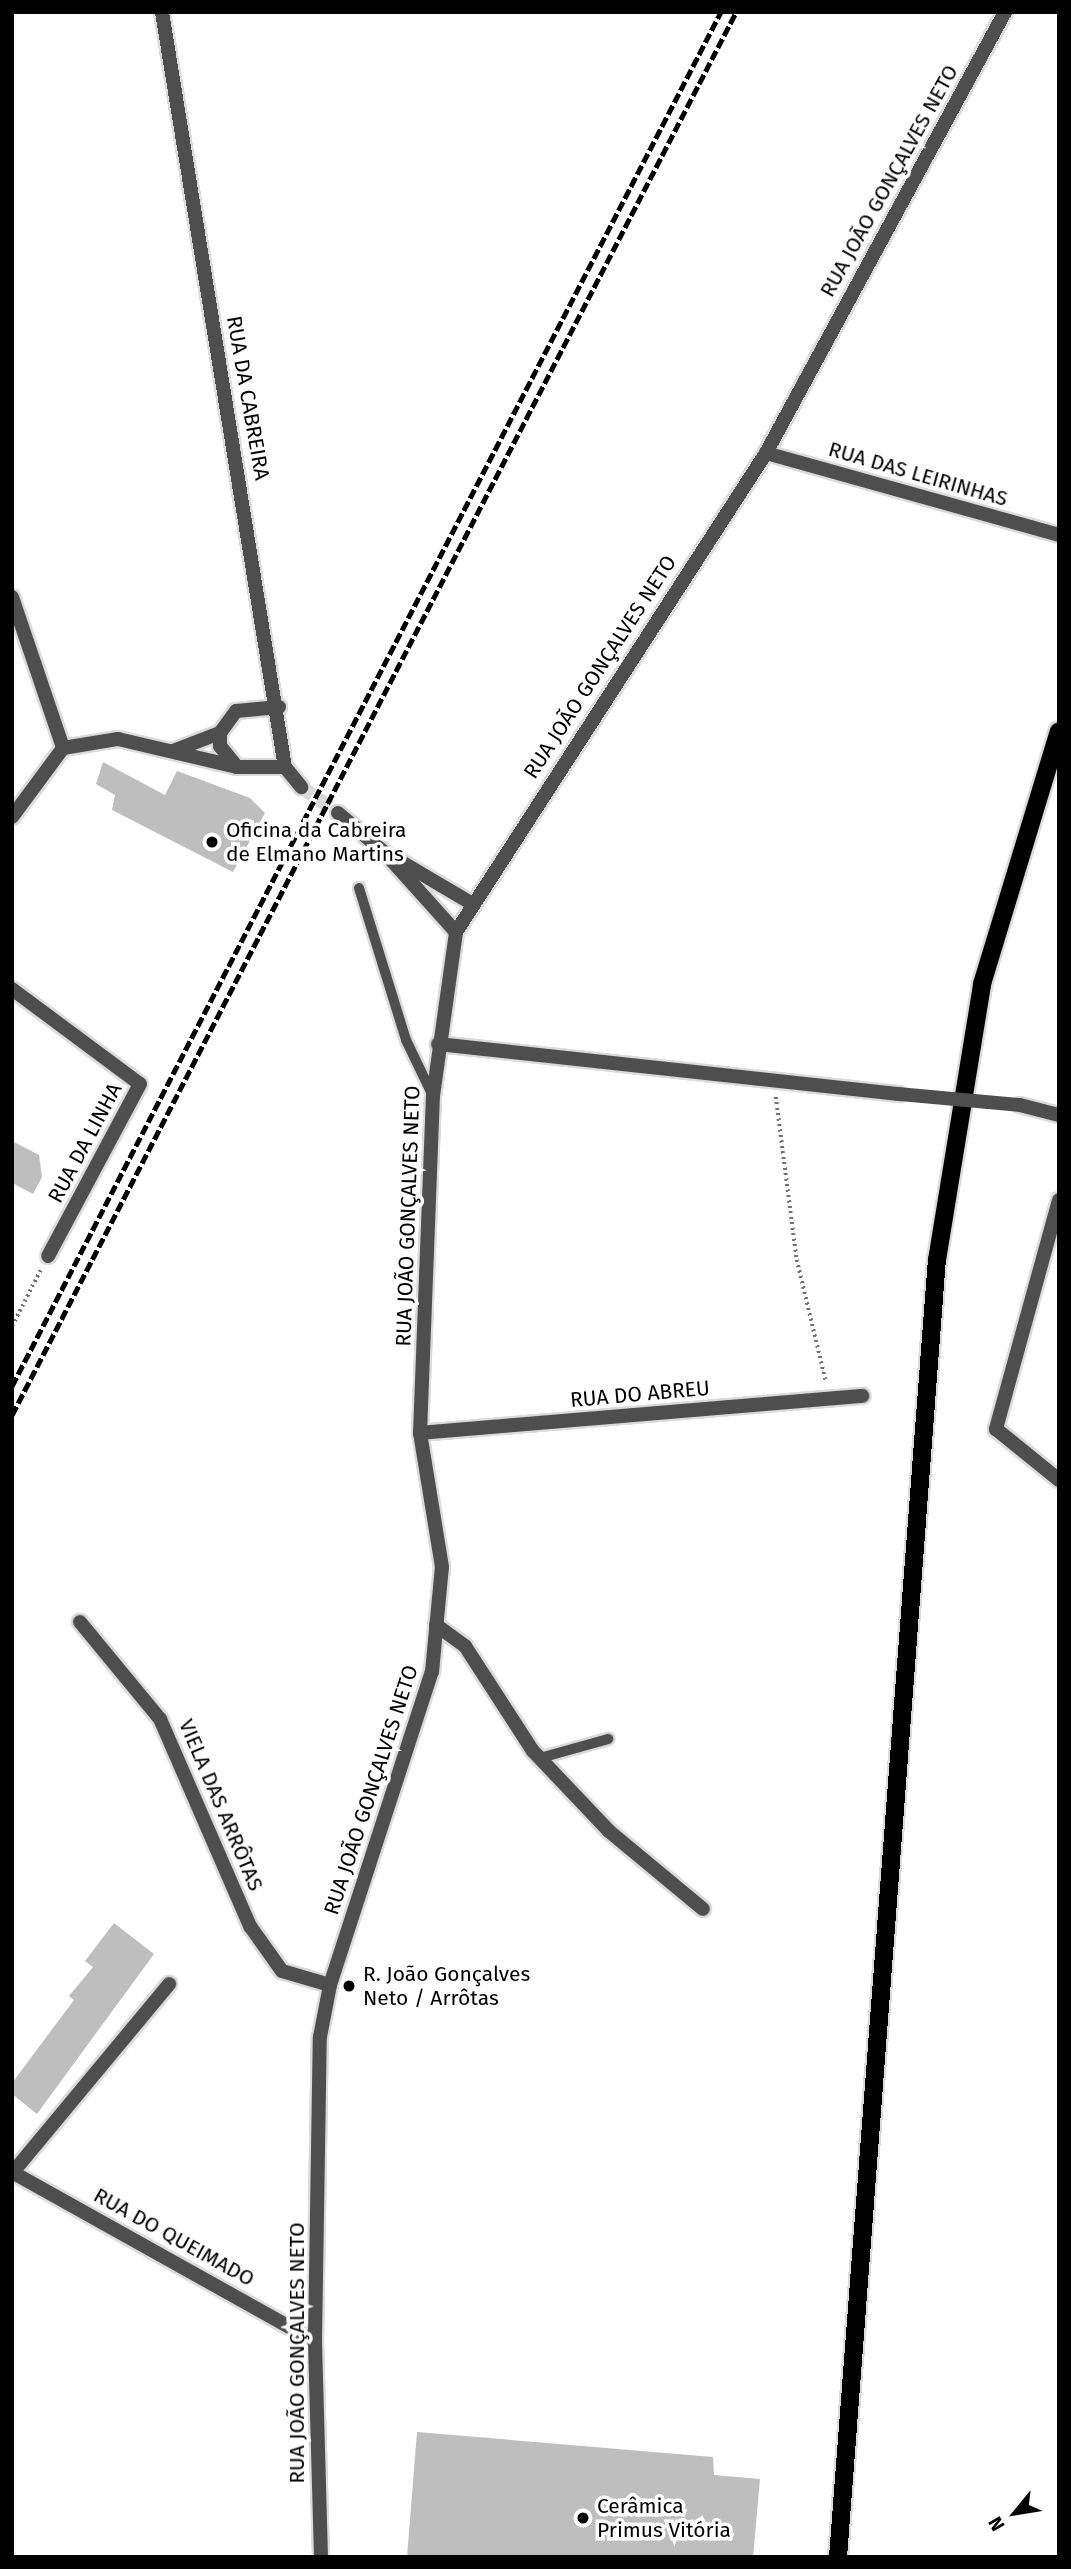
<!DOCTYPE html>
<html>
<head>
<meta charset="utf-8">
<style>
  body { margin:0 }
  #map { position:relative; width:1071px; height:2569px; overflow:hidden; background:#fff; font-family:"Fira Sans",sans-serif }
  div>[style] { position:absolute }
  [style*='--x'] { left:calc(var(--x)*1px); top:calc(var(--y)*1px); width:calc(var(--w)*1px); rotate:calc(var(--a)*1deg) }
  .building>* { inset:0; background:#bebebe }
  .minor-tunnel>* { height:14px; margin-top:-7px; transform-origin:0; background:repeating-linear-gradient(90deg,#d9d9d9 0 14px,transparent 0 21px) }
  .path>* { height:3.5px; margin-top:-1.75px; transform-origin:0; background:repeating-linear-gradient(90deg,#707070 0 2px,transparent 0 5.5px) }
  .roads { filter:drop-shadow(2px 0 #dbdbdb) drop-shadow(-2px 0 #dbdbdb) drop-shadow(0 2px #dbdbdb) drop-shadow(0 -2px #dbdbdb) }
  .service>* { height:10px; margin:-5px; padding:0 5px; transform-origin:5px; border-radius:5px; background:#4e4e4e }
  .minor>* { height:14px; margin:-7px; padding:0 7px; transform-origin:7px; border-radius:7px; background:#4e4e4e }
  .primary>* { height:18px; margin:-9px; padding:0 9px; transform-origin:9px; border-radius:9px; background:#000 }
  .rail>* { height:5px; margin-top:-2.5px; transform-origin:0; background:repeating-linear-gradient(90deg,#000 0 10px,transparent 0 13.5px) }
  .minor-bridge>* { height:14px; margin:-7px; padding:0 7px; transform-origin:7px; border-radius:7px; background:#4e4e4e }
  .dots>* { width:19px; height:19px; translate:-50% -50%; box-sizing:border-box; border:4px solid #fff; border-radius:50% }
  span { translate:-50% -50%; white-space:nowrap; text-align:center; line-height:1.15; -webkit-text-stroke:7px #fff; paint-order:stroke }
  .street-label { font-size:21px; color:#000 }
  .poi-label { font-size:21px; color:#000 }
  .left { translate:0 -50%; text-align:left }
  .frame { position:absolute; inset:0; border:14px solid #000; pointer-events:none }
  .north { position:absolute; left:980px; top:2478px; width:70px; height:70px; -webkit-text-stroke:5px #fff; paint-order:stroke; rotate:240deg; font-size:19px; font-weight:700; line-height:28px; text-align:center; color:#000 }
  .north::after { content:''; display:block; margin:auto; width:24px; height:32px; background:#000; clip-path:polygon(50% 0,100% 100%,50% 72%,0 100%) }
</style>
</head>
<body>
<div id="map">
  <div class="building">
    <i style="clip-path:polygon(103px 762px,165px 795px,177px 771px,250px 798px,265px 813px,233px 872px,112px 810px,115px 795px,96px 784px)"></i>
    <i style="clip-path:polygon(12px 1141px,39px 1155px,42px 1177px,33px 1194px,12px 1183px)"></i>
    <i style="clip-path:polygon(114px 1923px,154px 1954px,37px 2114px,12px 2094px,12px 2083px,74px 2000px,69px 1996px,93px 1967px,85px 1961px)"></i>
    <i style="clip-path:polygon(417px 2432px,713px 2457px,714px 2475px,760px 2479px,753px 2557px,407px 2557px)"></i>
  </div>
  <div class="minor-tunnel">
    <i style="--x:301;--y:787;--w:45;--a:35.1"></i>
  </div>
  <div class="path">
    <i style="--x:776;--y:1097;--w:164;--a:82.7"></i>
    <i style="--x:797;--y:1260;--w:125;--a:76.6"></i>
    <i style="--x:12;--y:1326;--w:64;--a:-63"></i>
  </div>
  <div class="roads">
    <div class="service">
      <i style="--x:359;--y:888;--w:159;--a:72.8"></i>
      <i style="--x:406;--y:1040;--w:62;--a:64.3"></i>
      <i style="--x:540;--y:1758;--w:71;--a:-15.6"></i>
    </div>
    <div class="minor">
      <i style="--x:162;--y:12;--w:765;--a:80.75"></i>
      <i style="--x:285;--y:767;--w:26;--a:51"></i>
      <i style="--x:766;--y:453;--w:304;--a:15.6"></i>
      <i style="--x:12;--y:597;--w:159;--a:71.3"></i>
      <i style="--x:279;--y:707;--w:43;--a:174.7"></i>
      <i style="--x:236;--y:711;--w:27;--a:126"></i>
      <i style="--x:220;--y:733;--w:13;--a:90"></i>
      <i style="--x:220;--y:746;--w:27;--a:51"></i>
      <i style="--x:237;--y:767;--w:48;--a:0"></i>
      <i style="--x:173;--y:751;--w:50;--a:-21"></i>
      <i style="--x:338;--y:813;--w:62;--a:40.4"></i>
      <i style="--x:385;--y:853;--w:106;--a:48.1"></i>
      <i style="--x:12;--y:817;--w:86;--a:-53.5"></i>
      <i style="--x:63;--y:748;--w:56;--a:-9.3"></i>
      <i style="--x:118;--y:739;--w:122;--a:13.2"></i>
      <i style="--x:393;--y:857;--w:91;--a:30.5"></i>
      <i style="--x:12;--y:989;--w:159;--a:36.6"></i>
      <i style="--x:140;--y:1084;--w:195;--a:118.1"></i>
      <i style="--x:438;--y:1044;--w:464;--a:6.2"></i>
      <i style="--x:1020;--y:1105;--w:40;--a:14.4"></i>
      <i style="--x:1059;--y:1200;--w:238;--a:105.4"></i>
      <i style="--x:996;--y:1429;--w:81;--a:39"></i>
      <i style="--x:420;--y:1433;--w:444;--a:-4.8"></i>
      <i style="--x:80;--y:1622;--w:126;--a:50.5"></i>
      <i style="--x:160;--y:1719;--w:226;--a:66.5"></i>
      <i style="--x:250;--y:1926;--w:55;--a:54.6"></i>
      <i style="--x:282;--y:1971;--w:50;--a:16.3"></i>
      <i style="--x:436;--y:1625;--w:36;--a:36"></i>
      <i style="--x:465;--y:1646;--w:125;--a:57.1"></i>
      <i style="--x:533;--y:1751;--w:110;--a:46.5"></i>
      <i style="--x:609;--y:1831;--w:122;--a:39.7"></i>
      <i style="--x:14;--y:2171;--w:243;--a:-50.3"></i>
      <i style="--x:12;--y:2172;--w:347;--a:29.2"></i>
      <i style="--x:321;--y:2557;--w:216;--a:-91.6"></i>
      <i style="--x:315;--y:2341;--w:304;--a:-89.1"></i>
      <i style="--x:320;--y:2037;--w:53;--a:-79.1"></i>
      <i style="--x:330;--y:1985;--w:329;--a:-72"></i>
      <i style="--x:432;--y:1672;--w:105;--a:-84.6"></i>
      <i style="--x:442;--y:1567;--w:136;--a:-99.3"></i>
      <i style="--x:420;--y:1433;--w:337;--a:-87.8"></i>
      <i style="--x:433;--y:1096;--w:166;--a:-82"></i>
      <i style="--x:456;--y:932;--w:571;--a:-57.09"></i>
      <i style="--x:766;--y:453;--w:502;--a:-61.54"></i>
    </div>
    <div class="primary">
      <i style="--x:838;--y:2557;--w:1301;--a:-85.64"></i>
      <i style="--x:937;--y:1260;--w:280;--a:-80.7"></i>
      <i style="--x:982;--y:984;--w:264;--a:-73.1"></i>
    </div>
  </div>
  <div class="rail">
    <i style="--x:12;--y:1386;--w:1546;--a:-62.71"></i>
    <i style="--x:12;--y:1415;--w:1579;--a:-62.7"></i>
  </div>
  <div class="minor-bridge">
    <i style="--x:899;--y:1094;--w:121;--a:5.2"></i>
  </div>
  <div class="dots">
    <i style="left:212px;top:842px;background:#000"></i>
    <i style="left:349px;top:1986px;background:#000"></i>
    <i style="left:583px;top:2518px;background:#000"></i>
  </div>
  <div class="street-label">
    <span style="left:889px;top:181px;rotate:-61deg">RUA JOÃO GONÇALVES NETO</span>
    <span style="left:248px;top:398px;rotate:80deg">RUA DA CABREIRA</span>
    <span style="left:918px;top:474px;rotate:16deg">RUA DAS LEIRINHAS</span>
    <span style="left:600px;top:667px;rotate:-57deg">RUA JOÃO GONÇALVES NETO</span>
    <span style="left:85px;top:1143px;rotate:-62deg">RUA DA LINHA</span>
    <span style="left:408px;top:1216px;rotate:-88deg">RUA JOÃO GONÇALVES NETO</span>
    <span style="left:640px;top:1394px;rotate:-5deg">RUA DO ABREU</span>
    <span style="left:371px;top:1790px;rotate:-72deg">RUA JOÃO GONÇALVES NETO</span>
    <span style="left:221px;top:1805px;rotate:67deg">VIELA DAS ARRÔTAS</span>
    <span style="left:174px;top:2237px;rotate:29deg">RUA DO QUEIMADO</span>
    <span style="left:297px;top:2353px;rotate:-90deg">RUA JOÃO GONÇALVES NETO</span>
  </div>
  <div class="poi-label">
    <span class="left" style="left:226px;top:842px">Oficina da Cabreira<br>de Elmano Martins</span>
    <span class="left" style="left:363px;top:1986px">R. João Gonçalves<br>Neto / Arrôtas</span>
    <span class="left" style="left:597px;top:2518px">Cerâmica<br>Primus Vitória</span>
  </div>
  <div class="frame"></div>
  <div class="north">N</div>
</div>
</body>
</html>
